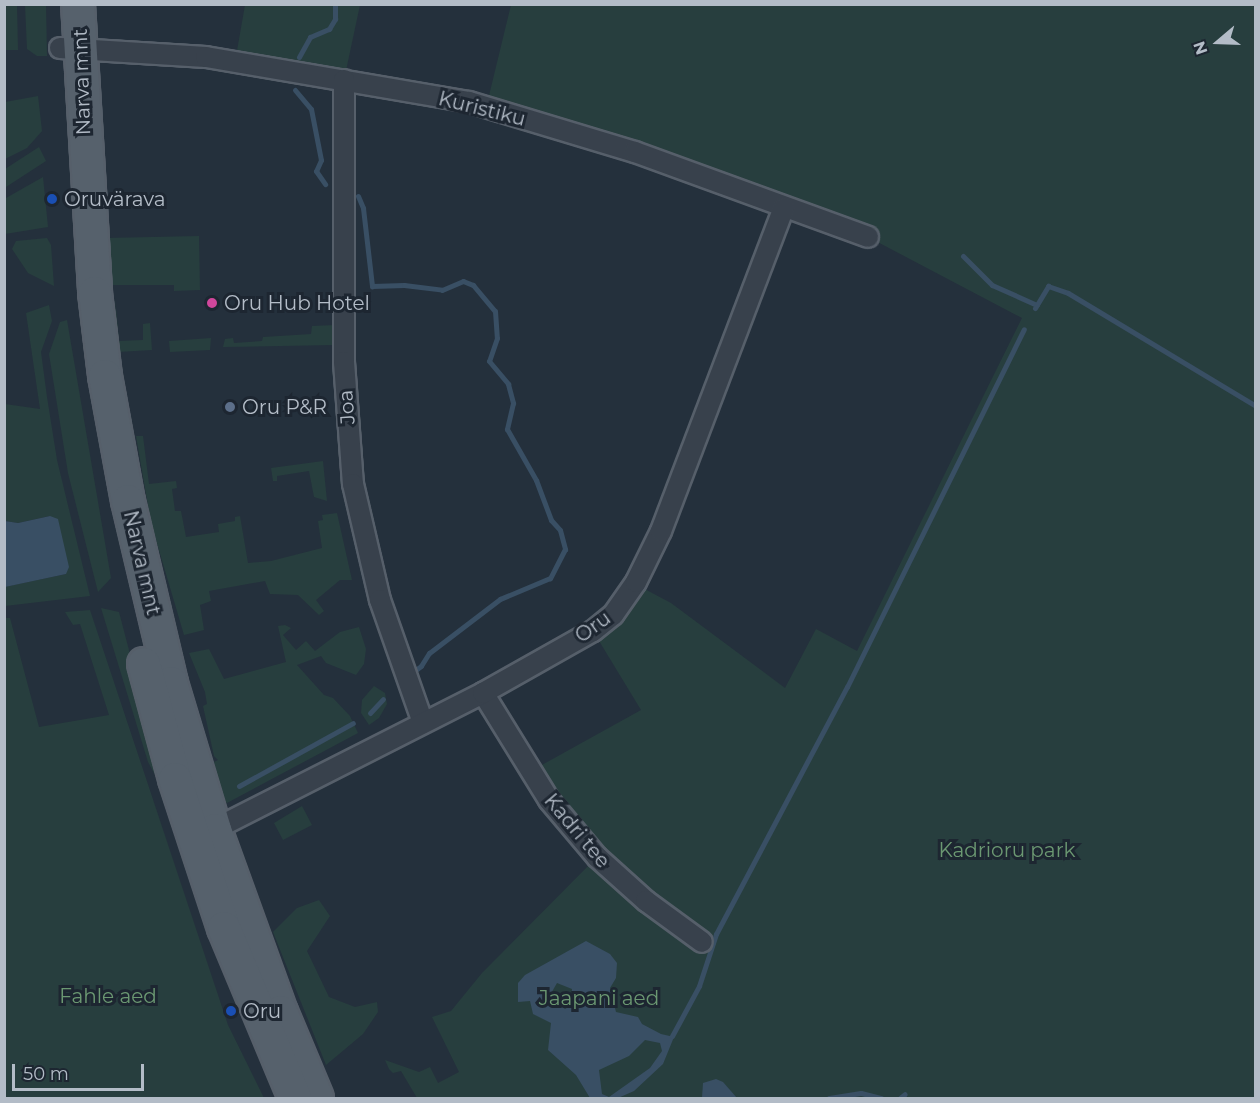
<!DOCTYPE html>
<html>
<head>
<meta charset="utf-8">
<style>
  body { margin:0 }
  #map { position:relative; width:1260px; height:1103px; overflow:hidden; background:#24303c; font-family:Montserrat,sans-serif }
  div>[style] { position:absolute }
  [style*='--x'] { left:calc(var(--x)*1px); top:calc(var(--y)*1px); width:calc(var(--w)*1px); rotate:calc(var(--a)*1deg) }
  .green>* { inset:0; background:#273e3e }
  .water>* { inset:0; background:#394f64 }
  .stream>* { height:5px; margin:-2.5px; padding:0 2.5px; transform-origin:2.5px; border-radius:2.5px; background:#394f64 }
  .roads { filter:drop-shadow(2px 0 #565f6a) drop-shadow(-2px 0 #565f6a) drop-shadow(0 2px #565f6a) drop-shadow(0 -2px #565f6a) }
  .street>* { height:20px; margin:-10px; padding:0 10px; transform-origin:10px; border-radius:10px; background:#38414c }
  .primary>* { height:32px; margin:-16px; padding:0 16px; transform-origin:16px; border-radius:16px; background:#56616c }
  .dots>* { width:16px; height:16px; translate:-50% -50%; box-sizing:border-box; border:3px solid #1d2631; border-radius:50% }
  span { translate:-50% -50%; white-space:nowrap; text-align:center; line-height:1.15; -webkit-text-stroke:6px #1d2631; paint-order:stroke }
  .street-label { font-size:20px; color:#b3bcc7 }
  .poi-label { font-size:20px; color:#b3bcc7 }
  .left { translate:0 -50%; text-align:left }
  .park-label { font-size:20px; color:#6b9872 }
  .frame { position:absolute; inset:0; border:6px solid #b3bcc7; pointer-events:none }
  .north { position:absolute; left:1188px; top:12px; width:60px; height:60px; -webkit-text-stroke:4px #1d2631; paint-order:stroke; rotate:251deg; font-size:16px; font-weight:700; line-height:24px; text-align:center; color:#b3bcc7 }
  .north::after { content:''; display:block; margin:auto; width:21px; height:27px; background:#b3bcc7; clip-path:polygon(50% 0,100% 100%,50% 72%,0 100%) }
  .scale { position:absolute; left:12px; top:1064px; width:132px; height:27px; box-sizing:border-box; border:3px solid #b3bcc7; border-top:0; padding-left:8px; font-size:18px; line-height:21px; white-space:nowrap; color:#b3bcc7; -webkit-text-stroke:4px #1d2631; paint-order:stroke }
</style>
</head>
<body>
<div id="map">
  <div class="green">
    <i style="clip-path:polygon(4px 5px,17px 5px,18px 50px,5px 50px)"></i>
    <i style="clip-path:polygon(25px 5px,46px 5px,47px 56px,37px 56px,27px 49px)"></i>
    <i style="clip-path:polygon(245px 5px,360px 5px,344px 80px,235px 62px)"></i>
    <i style="clip-path:polygon(511px 5px,1255px 5px,1255px 1098px,417px 1098px,401px 1071px,393px 1073px,389px 1069px,385px 1060px,419px 1072px,430px 1067px,438px 1083px,459px 1072px,432px 1017px,451px 1011px,482px 973px,597px 857px,531px 771px,641px 710px,593px 631px,639px 586px,671px 603px,785px 688px,816px 629px,857px 651px,1022px 318px,868px 237px,486px 108px)"></i>
    <i style="clip-path:polygon(38px 96px,42px 131px,27px 148px,5px 159px,5px 102px)"></i>
    <i style="clip-path:polygon(39px 147px,46px 161px,6px 187px,5px 169px)"></i>
    <i style="clip-path:polygon(43px 177px,48px 227px,5px 234px,6px 198px)"></i>
    <i style="clip-path:polygon(199px 236px,200px 290px,174px 291px,174px 285px,110px 285px,106px 238px)"></i>
    <i style="clip-path:polygon(47px 238px,51px 245px,54px 286px,28px 273px,12px 249px,16px 241px)"></i>
    <i style="clip-path:polygon(115px 297px,119px 341px,143px 340px,143px 324px,150px 323px,152px 350px,118px 352px)"></i>
    <i style="clip-path:polygon(49px 305px,52px 321px,41px 352px,47px 397px,57px 460px,90px 596px,5px 606px,4px 587px,66px 574px,50px 516px,18px 523px,5px 521px,5px 404px,40px 409px,26px 313px)"></i>
    <i style="clip-path:polygon(67px 320px,111px 578px,98px 592px,68px 473px,49px 354px,60px 322px)"></i>
    <i style="clip-path:polygon(335px 325px,334px 345px,223px 347px,225px 339px,233px 338px,234px 343px,262px 341px,263px 337px,311px 334px,312px 326px)"></i>
    <i style="clip-path:polygon(211px 338px,210px 350px,170px 352px,169px 341px)"></i>
    <i style="clip-path:polygon(136px 436px,143px 436px,149px 484px,176px 481px,177px 488px,172px 489px,175px 511px,181px 511px,186px 537px,219px 532px,218px 524px,235px 521px,235px 517px,240px 516px,248px 563px,271px 561px,322px 548px,318px 521px,323px 520px,322px 515px,337px 513px,352px 580px,340px 580px,316px 600px,324px 611px,319px 615px,298px 595px,270px 594px,265px 581px,209px 591px,211px 601px,200px 605px,204px 630px,184px 635px,151px 523px)"></i>
    <i style="clip-path:polygon(323px 461px,327px 501px,314px 497px,309px 471px,277px 476px,277px 481px,273px 481px,271px 468px)"></i>
    <i style="clip-path:polygon(101px 608px,119px 612px,164px 784px,161px 786px,148px 762px)"></i>
    <i style="clip-path:polygon(90px 610px,228px 1025px,264px 1098px,5px 1098px,5px 618px,10px 618px,39px 727px,109px 715px,80px 624px,73px 625px,65px 612px)"></i>
    <i style="clip-path:polygon(285px 625px,291px 628px,283px 635px,296px 650px,306px 641px,315px 651px,340px 632px,359px 627px,366px 649px,364px 664px,356px 675px,326px 663px,321px 656px,297px 665px,324px 695px,333px 698px,350px 716px,358px 733px,227px 803px,222px 799px,214px 762px,218px 760px,214px 756px,203px 706px,207px 704px,205px 692px,189px 653px,209px 649px,224px 679px,286px 662px,278px 626px)"></i>
    <i style="clip-path:polygon(374px 686px,385px 693px,387px 704px,379px 718px,369px 725px,361px 713px,362px 700px)"></i>
    <i style="clip-path:polygon(302px 806px,312px 825px,283px 840px,274px 823px)"></i>
    <i style="clip-path:polygon(319px 900px,330px 916px,307px 951px,329px 997px,355px 1007px,377px 1002px,378px 1012px,363px 1034px,326px 1065px,273px 932px,297px 908px)"></i>
  </div>
  <div class="water">
    <i style="clip-path:polygon(50px 516px,58px 519px,69px 567px,66px 574px,5px 587px,5px 521px,18px 523px)"></i>
    <i style="clip-path:polygon(evenodd,586px 941px,610px 954px,617px 963px,616px 978px,610px 988px,616px 1012px,638px 1017px,642px 1024px,661px 1034px,674px 1037px,663px 1064px,634px 1091px,618px 1098px,590px 1098px,576px 1075px,548px 1050px,551px 1023px,533px 1014px,530px 1001px,518px 1002px,518px 983px,525px 975px,586px 941px,557px 983px,572px 989px,570px 1006px,565px 1009px,549px 997px,557px 983px,586px 941px,645px 1040px,660px 1043px,662px 1051px,650px 1068px,609px 1097px,602px 1094px,599px 1070px,629px 1056px,645px 1040px)"></i>
    <i style="clip-path:polygon(716px 1079px,723px 1082px,737px 1098px,702px 1098px,703px 1083px)"></i>
  </div>
  <div class="stream">
    <i style="--x:299;--y:57;--w:23;--a:-61"></i>
    <i style="--x:310;--y:37;--w:21;--a:-23"></i>
    <i style="--x:329;--y:29;--w:12;--a:-59"></i>
    <i style="--x:335;--y:19;--w:15;--a:-90"></i>
    <i style="--x:295;--y:90;--w:25;--a:50"></i>
    <i style="--x:311;--y:109;--w:52;--a:78.9"></i>
    <i style="--x:321;--y:160;--w:12;--a:114"></i>
    <i style="--x:316;--y:171;--w:16;--a:55"></i>
    <i style="--x:358;--y:196;--w:13;--a:67"></i>
    <i style="--x:363;--y:208;--w:79;--a:83.4"></i>
    <i style="--x:372;--y:286;--w:32;--a:-2"></i>
    <i style="--x:404;--y:285;--w:38;--a:7"></i>
    <i style="--x:442;--y:290;--w:23;--a:-23"></i>
    <i style="--x:463;--y:281;--w:11;--a:22"></i>
    <i style="--x:473;--y:285;--w:34;--a:50"></i>
    <i style="--x:495;--y:311;--w:27;--a:86"></i>
    <i style="--x:497;--y:338;--w:24;--a:109"></i>
    <i style="--x:489;--y:361;--w:30;--a:50"></i>
    <i style="--x:508;--y:384;--w:20;--a:75"></i>
    <i style="--x:513;--y:403;--w:27;--a:103"></i>
    <i style="--x:507;--y:429;--w:59;--a:60.4"></i>
    <i style="--x:536;--y:480;--w:43;--a:69.4"></i>
    <i style="--x:551;--y:520;--w:13;--a:48"></i>
    <i style="--x:560;--y:530;--w:20;--a:75"></i>
    <i style="--x:565;--y:549;--w:33;--a:117"></i>
    <i style="--x:550;--y:578;--w:54;--a:157.2"></i>
    <i style="--x:500;--y:599;--w:89;--a:142.7"></i>
    <i style="--x:429;--y:653;--w:15;--a:122"></i>
    <i style="--x:421;--y:666;--w:14;--a:144"></i>
    <i style="--x:963;--y:256;--w:41;--a:45"></i>
    <i style="--x:992;--y:285;--w:49;--a:24"></i>
    <i style="--x:1035;--y:308;--w:26;--a:-59"></i>
    <i style="--x:1048;--y:286;--w:21;--a:19"></i>
    <i style="--x:1068;--y:293;--w:219;--a:31"></i>
    <i style="--x:370;--y:713;--w:19;--a:-47"></i>
    <i style="--x:239;--y:786;--w:130;--a:-28.9"></i>
    <i style="--x:672;--y:1036;--w:57;--a:-61.6"></i>
    <i style="--x:699;--y:986;--w:55;--a:-71.9"></i>
    <i style="--x:716;--y:934;--w:280;--a:-62.1"></i>
    <i style="--x:847;--y:687;--w:399;--a:-63.7"></i>
    <i style="--x:829;--y:1098;--w:32;--a:-9"></i>
    <i style="--x:861;--y:1093;--w:21;--a:14"></i>
    <i style="--x:900;--y:1098;--w:6;--a:-39"></i>
  </div>
  <div class="roads">
    <div class="street">
      <i style="--x:60;--y:48;--w:146;--a:3.5"></i>
      <i style="--x:206;--y:57;--w:267;--a:9.7"></i>
      <i style="--x:469;--y:102;--w:173;--a:16.8"></i>
      <i style="--x:635;--y:152;--w:248;--a:20"></i>
      <i style="--x:344;--y:80;--w:282;--a:90"></i>
      <i style="--x:344;--y:362;--w:122;--a:85.8"></i>
      <i style="--x:353;--y:484;--w:119;--a:76.9"></i>
      <i style="--x:380;--y:600;--w:130;--a:70.7"></i>
      <i style="--x:483;--y:693;--w:126;--a:58.3"></i>
      <i style="--x:549;--y:800;--w:75;--a:49.9"></i>
      <i style="--x:597;--y:857;--w:66;--a:41.9"></i>
      <i style="--x:646;--y:901;--w:69;--a:36.2"></i>
      <i style="--x:205;--y:834;--w:312;--a:-26.9"></i>
      <i style="--x:483;--y:693;--w:126;--a:-29.4"></i>
      <i style="--x:593;--y:631;--w:26;--a:-39"></i>
      <i style="--x:613;--y:615;--w:40;--a:-55.1"></i>
      <i style="--x:636;--y:582;--w:57;--a:-63.9"></i>
      <i style="--x:661;--y:531;--w:346;--a:-69.2"></i>
    </div>
    <div class="primary">
      <i style="--x:78;--y:4;--w:289;--a:86.6"></i>
      <i style="--x:95;--y:293;--w:84;--a:83.1"></i>
      <i style="--x:105;--y:376;--w:127;--a:79.6"></i>
      <i style="--x:128;--y:501;--w:187;--a:76.7"></i>
      <i style="--x:171;--y:683;--w:153;--a:73.3"></i>
      <i style="--x:215;--y:830;--w:194;--a:70.1"></i>
      <i style="--x:281;--y:1012;--w:93;--a:67.3"></i>
      <i style="--x:144;--y:664;--w:119;--a:74.9"></i>
      <i style="--x:175;--y:779;--w:157;--a:71.8"></i>
      <i style="--x:224;--y:928;--w:184;--a:67.3"></i>
    </div>
  </div>
  <div class="dots">
    <i style="left:52px;top:199px;background:#1a4fb4"></i>
    <i style="left:212px;top:303px;background:#d1479c"></i>
    <i style="left:230px;top:407px;background:#5c6f8a"></i>
    <i style="left:231px;top:1011px;background:#1a4fb4"></i>
  </div>
  <div class="street-label">
    <span style="left:82px;top:82px;rotate:-92deg">Narva mnt</span>
    <span style="left:482px;top:109px;rotate:14deg">Kuristiku</span>
    <span style="left:347px;top:407px;rotate:-94deg">Joa</span>
    <span style="left:142px;top:563px;rotate:77deg">Narva mnt</span>
    <span style="left:593px;top:627px;rotate:-36deg">Oru</span>
    <span style="left:577px;top:831px;rotate:50deg">Kadri tee</span>
  </div>
  <div class="poi-label">
    <span class="left" style="left:64px;top:199px">Oruvärava</span>
    <span class="left" style="left:224px;top:303px">Oru Hub Hotel</span>
    <span class="left" style="left:242px;top:407px">Oru P&amp;R</span>
    <span class="left" style="left:243px;top:1011px">Oru</span>
  </div>
  <div class="park-label">
    <span style="left:1007px;top:850px">Kadrioru park</span>
    <span style="left:108px;top:996px">Fahle aed</span>
    <span style="left:599px;top:998px">Jaapani aed</span>
  </div>
  <div class="frame"></div>
  <div class="north">N</div>
  <div class="scale">50 m</div>
</div>
</body>
</html>
